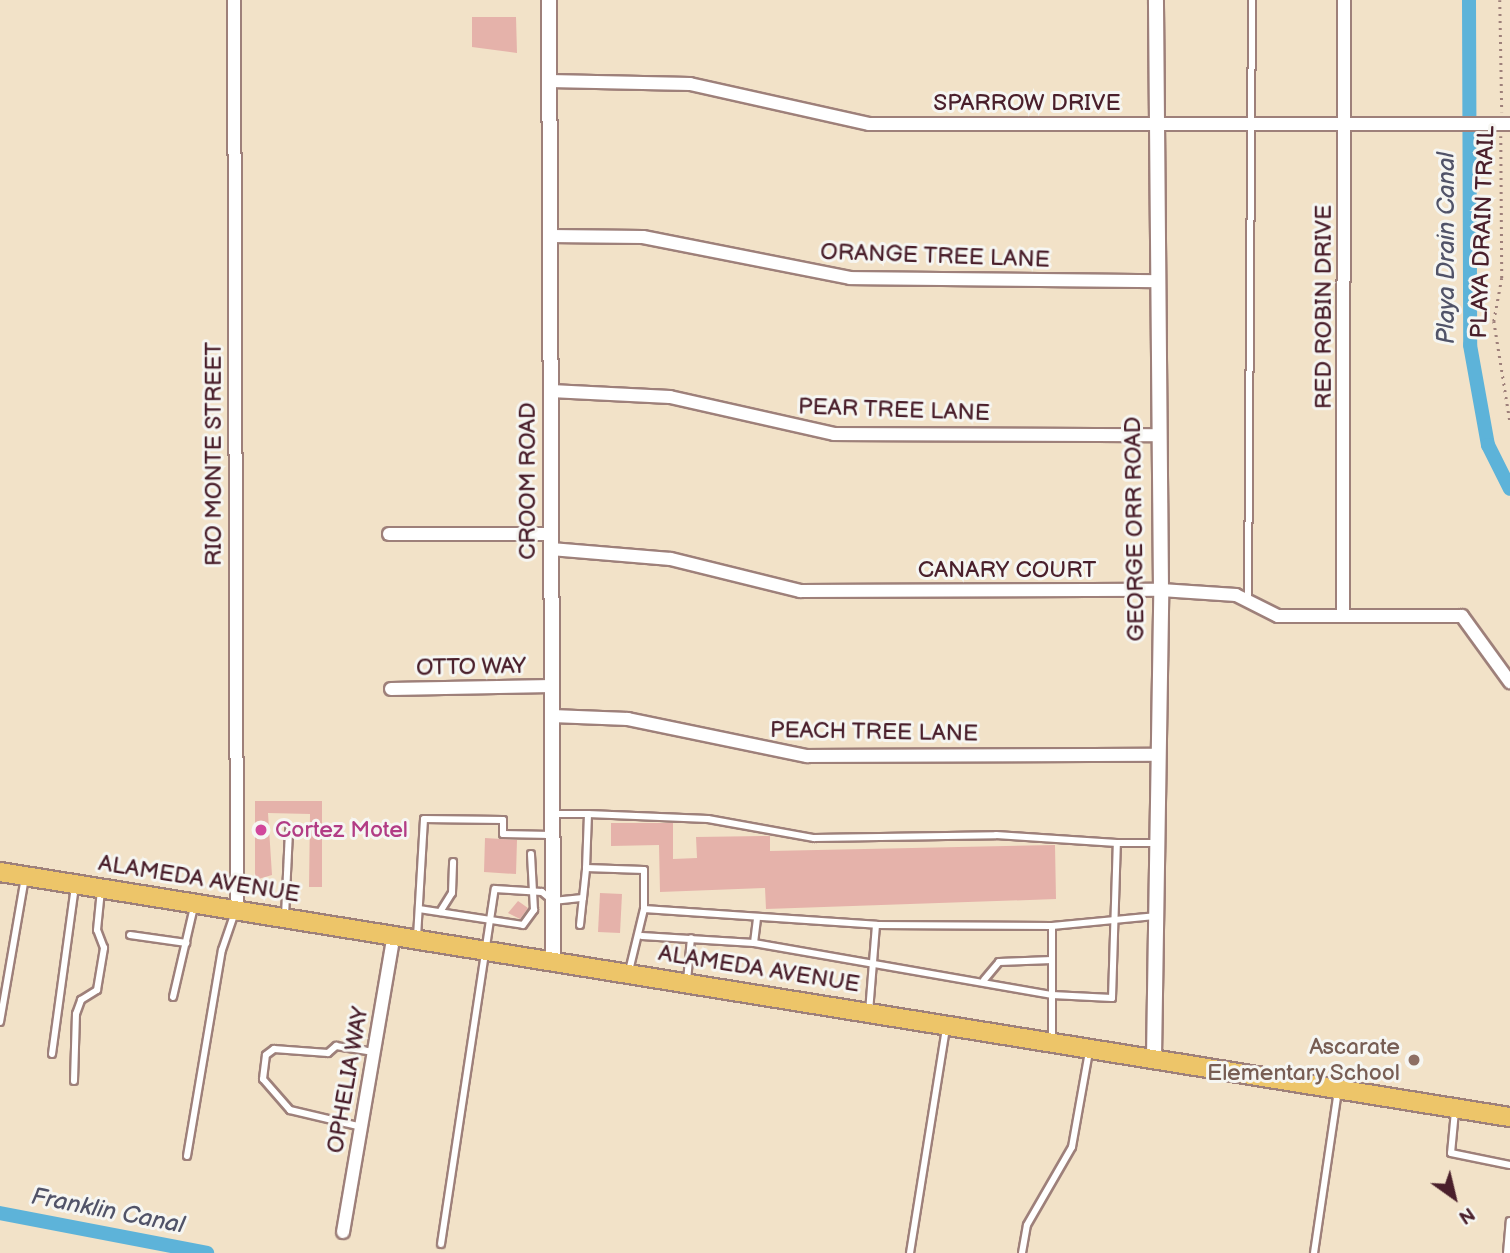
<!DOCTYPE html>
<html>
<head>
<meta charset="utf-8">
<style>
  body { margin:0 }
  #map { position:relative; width:1510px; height:1253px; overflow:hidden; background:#f2e2c8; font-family:"Balsamiq Sans",sans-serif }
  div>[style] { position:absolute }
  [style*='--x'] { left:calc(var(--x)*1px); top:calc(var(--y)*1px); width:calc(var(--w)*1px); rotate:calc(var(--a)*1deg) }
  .canal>* { height:14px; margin:-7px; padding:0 7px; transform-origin:7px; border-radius:7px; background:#5db3d9 }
  .building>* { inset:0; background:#e5b2aa }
  .path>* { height:2.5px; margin-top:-1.25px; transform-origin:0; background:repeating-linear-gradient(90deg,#9e807a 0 2px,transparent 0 7px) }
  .roads { filter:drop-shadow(2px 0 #9e807a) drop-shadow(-2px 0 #9e807a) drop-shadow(0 2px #9e807a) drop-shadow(0 -2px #9e807a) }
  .service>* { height:6px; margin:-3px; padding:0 3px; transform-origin:3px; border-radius:3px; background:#fff }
  .minor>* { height:12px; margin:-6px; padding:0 6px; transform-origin:6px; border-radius:6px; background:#fff }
  .tertiary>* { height:14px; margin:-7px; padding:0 7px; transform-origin:7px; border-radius:7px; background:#fff }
  .primary>* { height:18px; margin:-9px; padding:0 9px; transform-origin:9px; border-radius:9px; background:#edc569 }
  .dots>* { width:19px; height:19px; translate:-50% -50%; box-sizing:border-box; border:4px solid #f6f6f2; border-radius:50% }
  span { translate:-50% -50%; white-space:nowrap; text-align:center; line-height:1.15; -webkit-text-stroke:6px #f6f6f2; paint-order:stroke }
  .street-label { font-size:23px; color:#4a1f2b }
  .hotel-label { font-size:23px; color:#b23c85 }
  .left { translate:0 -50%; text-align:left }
  .education-label { font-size:23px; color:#785e54 }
  .right { translate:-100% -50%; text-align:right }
  .water-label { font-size:24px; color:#515368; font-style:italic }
  .north { position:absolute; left:1419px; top:1162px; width:70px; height:70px; -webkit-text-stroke:5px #f6f6f2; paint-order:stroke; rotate:146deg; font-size:19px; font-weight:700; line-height:28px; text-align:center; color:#4a1f2b }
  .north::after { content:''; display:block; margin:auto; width:24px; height:32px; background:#4a1f2b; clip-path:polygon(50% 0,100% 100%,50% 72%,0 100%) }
</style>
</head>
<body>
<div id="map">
  <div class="canal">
    <i style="--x:1469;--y:0;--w:345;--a:89.8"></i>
    <i style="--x:1470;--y:345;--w:102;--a:79.8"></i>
    <i style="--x:1488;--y:445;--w:49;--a:63.4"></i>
    <i style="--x:0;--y:1213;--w:211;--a:10.9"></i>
  </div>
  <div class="building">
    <i style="clip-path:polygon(472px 17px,516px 17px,517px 53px,472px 47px)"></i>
    <i style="clip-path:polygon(255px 801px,322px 801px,322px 887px,309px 887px,310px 814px,268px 813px,272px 875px,255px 880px)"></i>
    <i style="clip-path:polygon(611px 823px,673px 823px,673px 859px,697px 858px,696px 837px,770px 836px,770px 851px,1055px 845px,1056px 899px,766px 909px,765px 888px,660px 892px,659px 845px,611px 846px)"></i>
    <i style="clip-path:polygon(485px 838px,517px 840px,516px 874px,484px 872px)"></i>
    <i style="clip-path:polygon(600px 893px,622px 894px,620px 933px,598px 932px)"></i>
    <i style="clip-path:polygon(518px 901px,528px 908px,520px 919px,508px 913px)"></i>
  </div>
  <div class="path">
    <i style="--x:1500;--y:0;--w:112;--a:89"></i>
    <i style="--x:1501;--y:136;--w:142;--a:89.6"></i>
    <i style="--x:1502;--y:278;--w:44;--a:100.5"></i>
    <i style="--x:1494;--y:321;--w:101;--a:80.9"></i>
  </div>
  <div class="roads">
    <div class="service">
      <i style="--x:1248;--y:600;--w:600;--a:-89.62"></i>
      <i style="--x:553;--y:814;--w:35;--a:0"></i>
      <i style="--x:588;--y:814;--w:54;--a:92.1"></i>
      <i style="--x:586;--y:868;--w:58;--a:2"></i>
      <i style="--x:644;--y:870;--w:39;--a:90"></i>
      <i style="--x:644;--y:909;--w:233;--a:3.9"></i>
      <i style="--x:588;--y:814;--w:120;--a:2.4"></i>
      <i style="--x:708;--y:819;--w:108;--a:10.2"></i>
      <i style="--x:814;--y:838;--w:182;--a:-0.9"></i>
      <i style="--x:996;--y:835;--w:121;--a:3.8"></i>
      <i style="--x:419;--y:909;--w:105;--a:8.7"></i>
      <i style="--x:523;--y:925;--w:19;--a:-54"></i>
      <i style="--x:534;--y:910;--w:56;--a:-93.1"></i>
      <i style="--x:440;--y:912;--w:22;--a:-58"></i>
      <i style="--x:452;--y:893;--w:31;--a:-88"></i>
      <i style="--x:285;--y:916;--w:86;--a:-87.3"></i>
      <i style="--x:580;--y:925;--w:27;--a:-84"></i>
      <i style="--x:1052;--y:926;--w:103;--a:-5.5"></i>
      <i style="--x:130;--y:935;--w:57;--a:8.1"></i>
      <i style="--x:642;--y:936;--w:112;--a:3.6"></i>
      <i style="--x:754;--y:943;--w:303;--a:9.9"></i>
      <i style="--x:1052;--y:995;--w:60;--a:2.9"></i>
      <i style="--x:1112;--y:998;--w:155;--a:-88.2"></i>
      <i style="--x:1117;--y:843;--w:39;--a:0"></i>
      <i style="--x:417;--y:937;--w:118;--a:-86.6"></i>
      <i style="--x:424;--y:819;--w:79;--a:0.7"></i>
      <i style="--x:503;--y:820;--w:14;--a:90"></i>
      <i style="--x:503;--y:834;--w:48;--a:1.2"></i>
      <i style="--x:754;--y:943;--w:24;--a:-83"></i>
      <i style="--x:629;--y:971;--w:64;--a:-76.4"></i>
      <i style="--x:984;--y:980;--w:23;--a:-50"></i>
      <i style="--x:999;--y:962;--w:53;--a:-2.2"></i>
      <i style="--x:687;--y:981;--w:43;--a:-84.7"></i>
      <i style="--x:173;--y:997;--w:92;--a:-76.9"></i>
      <i style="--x:869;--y:1012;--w:87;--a:-85.4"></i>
      <i style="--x:876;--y:925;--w:176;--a:0.3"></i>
      <i style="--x:1052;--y:926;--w:115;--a:90"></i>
      <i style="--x:0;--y:1022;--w:146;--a:-80.2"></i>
      <i style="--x:52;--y:1054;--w:170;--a:-82.2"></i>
      <i style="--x:74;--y:1081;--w:67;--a:-88.3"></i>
      <i style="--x:76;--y:1014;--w:15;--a:-70"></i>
      <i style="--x:81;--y:1000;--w:19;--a:-32"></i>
      <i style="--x:97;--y:990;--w:43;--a:-80.5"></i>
      <i style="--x:104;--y:948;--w:19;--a:-111"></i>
      <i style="--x:97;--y:930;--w:40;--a:-84.3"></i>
      <i style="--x:1455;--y:1111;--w:42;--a:95.4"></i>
      <i style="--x:1451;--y:1153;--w:60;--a:11.5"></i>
      <i style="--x:362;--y:1127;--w:74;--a:-166.7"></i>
      <i style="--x:290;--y:1110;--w:41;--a:-131.1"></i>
      <i style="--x:263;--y:1079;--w:24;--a:-83"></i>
      <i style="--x:266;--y:1055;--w:10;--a:-37"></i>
      <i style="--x:274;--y:1049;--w:54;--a:4.2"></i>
      <i style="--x:328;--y:1053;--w:11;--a:-41"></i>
      <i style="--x:336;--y:1046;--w:38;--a:9"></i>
      <i style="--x:187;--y:1156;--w:209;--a:-80.4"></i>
      <i style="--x:222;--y:950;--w:40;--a:-71.1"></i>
      <i style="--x:441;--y:1244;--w:359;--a:-81.4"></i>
      <i style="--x:495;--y:889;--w:47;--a:3.7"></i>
      <i style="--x:542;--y:892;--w:14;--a:39"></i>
      <i style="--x:553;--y:901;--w:30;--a:-6"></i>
      <i style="--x:583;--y:898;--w:30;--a:-84"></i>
      <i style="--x:910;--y:1253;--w:227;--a:-80.9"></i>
      <i style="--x:1022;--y:1253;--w:28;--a:-80"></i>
      <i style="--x:1027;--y:1225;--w:90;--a:-60"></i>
      <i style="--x:1072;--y:1147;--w:97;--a:-79.9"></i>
      <i style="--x:1314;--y:1253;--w:164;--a:-81.6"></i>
      <i style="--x:1507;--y:1253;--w:32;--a:-85"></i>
    </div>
    <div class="minor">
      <i style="--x:234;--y:0;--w:907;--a:89.81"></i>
      <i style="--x:549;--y:81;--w:141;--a:1.2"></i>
      <i style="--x:690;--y:84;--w:183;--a:12.6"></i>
      <i style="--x:869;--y:124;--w:641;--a:0"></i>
      <i style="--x:550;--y:236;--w:93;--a:0.6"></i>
      <i style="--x:643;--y:237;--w:211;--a:11.2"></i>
      <i style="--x:850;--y:278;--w:306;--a:0.6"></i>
      <i style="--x:551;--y:391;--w:119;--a:2.9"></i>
      <i style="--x:670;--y:397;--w:168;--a:12.7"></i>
      <i style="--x:834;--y:434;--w:323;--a:0.2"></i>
      <i style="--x:389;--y:534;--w:162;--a:0"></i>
      <i style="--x:551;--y:549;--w:120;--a:4.8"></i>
      <i style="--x:671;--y:559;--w:133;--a:13.9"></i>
      <i style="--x:800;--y:591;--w:361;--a:-0.2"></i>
      <i style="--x:1161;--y:590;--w:75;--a:3.8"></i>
      <i style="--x:1236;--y:595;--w:47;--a:26.6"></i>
      <i style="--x:1278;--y:616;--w:184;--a:0"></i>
      <i style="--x:1462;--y:616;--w:82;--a:54"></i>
      <i style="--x:1343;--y:615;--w:615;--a:-89.91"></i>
      <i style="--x:391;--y:689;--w:161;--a:-1.1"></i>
      <i style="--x:552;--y:716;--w:76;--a:2.3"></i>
      <i style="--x:628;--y:719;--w:183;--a:11.7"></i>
      <i style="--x:807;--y:756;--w:350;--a:-0.2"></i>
      <i style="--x:343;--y:1232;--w:301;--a:-80.3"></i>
    </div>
    <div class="tertiary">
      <i style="--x:549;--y:0;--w:962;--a:89.76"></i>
      <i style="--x:1154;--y:1057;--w:467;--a:-89.1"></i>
      <i style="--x:1161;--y:590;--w:590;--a:-90.49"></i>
    </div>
    <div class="primary">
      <i style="--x:0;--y:872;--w:1530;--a:9.22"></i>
    </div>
  </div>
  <div class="dots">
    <i style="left:261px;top:830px;background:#d1479c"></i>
    <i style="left:1414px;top:1060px;background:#8d6e63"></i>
  </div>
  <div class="street-label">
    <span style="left:1027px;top:103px">SPARROW DRIVE</span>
    <span style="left:1483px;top:232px;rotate:-88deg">PLAYA DRAIN TRAIL</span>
    <span style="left:935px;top:256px;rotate:2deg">ORANGE TREE LANE</span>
    <span style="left:1324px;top:307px;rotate:-90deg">RED ROBIN DRIVE</span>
    <span style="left:894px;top:410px;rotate:2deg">PEAR TREE LANE</span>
    <span style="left:214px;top:454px;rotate:-90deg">RIO MONTE STREET</span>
    <span style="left:528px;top:481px;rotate:-90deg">CROOM ROAD</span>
    <span style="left:1135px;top:529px;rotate:-91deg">GEORGE ORR ROAD</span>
    <span style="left:1007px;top:570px">CANARY COURT</span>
    <span style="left:471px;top:667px;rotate:-1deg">OTTO WAY</span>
    <span style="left:874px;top:732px;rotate:1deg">PEACH TREE LANE</span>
    <span style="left:199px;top:879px;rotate:9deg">ALAMEDA AVENUE</span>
    <span style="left:759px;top:969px;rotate:9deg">ALAMEDA AVENUE</span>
    <span style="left:348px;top:1080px;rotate:-80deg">OPHELIA WAY</span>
  </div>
  <div class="hotel-label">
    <span class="left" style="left:275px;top:830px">Cortez Motel</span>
  </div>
  <div class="education-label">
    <span class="right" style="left:1400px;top:1060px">Ascarate<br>Elementary School</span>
  </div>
  <div class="water-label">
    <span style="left:1447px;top:248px;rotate:-90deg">Playa Drain Canal</span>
    <span style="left:108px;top:1211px;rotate:11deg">Franklin Canal</span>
  </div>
  <div class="north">N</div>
</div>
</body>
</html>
